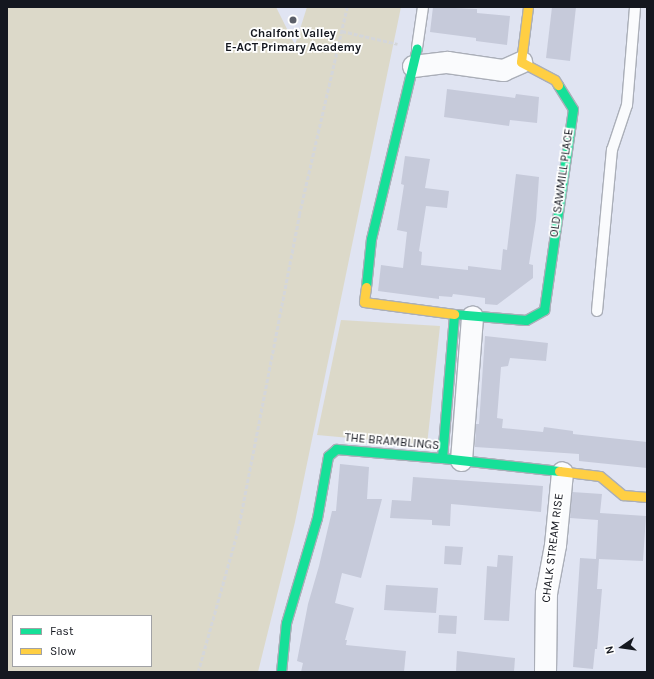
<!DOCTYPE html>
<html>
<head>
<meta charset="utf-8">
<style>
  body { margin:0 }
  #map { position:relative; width:654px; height:679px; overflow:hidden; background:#e0e4f2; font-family:Karla,sans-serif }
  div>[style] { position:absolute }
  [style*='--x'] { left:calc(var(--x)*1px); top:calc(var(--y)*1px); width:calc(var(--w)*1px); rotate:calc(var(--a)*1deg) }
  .green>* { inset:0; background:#dcd9c9 }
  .building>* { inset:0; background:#c6cada }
  .path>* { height:2.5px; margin-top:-1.25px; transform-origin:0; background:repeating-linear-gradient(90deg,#d4d6da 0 4px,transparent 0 6px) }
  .roads { filter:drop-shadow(1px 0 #aaaeb8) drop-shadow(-1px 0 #aaaeb8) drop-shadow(0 1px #aaaeb8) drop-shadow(0 -1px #aaaeb8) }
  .lane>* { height:10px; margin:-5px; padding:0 5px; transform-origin:5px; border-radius:5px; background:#fafbfd }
  .street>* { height:21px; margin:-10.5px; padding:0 10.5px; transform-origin:10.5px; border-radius:10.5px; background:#fafbfd }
  .fast>* { height:9px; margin:-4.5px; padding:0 4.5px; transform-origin:4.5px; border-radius:4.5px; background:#16e098 }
  .slow>* { height:9px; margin:-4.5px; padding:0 4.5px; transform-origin:4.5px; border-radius:4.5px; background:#ffcf43 }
  .dots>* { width:11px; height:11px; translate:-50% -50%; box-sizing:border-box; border:2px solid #fff; border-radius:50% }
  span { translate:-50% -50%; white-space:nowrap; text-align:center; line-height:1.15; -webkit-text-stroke:3.5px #fff; paint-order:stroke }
  .poi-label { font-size:12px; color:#14171f; font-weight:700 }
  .street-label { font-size:12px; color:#14171f }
  .frame { position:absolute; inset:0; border:8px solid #14171f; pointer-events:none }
  .legend { position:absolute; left:12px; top:615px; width:140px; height:52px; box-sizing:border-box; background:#fff; border:1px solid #a1a2a5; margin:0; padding:5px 7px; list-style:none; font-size:12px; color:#14171f }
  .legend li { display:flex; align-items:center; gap:8px; height:20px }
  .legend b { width:20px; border:1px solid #a1a2a5 }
  .north { position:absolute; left:602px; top:627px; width:40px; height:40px; -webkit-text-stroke:3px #fff; paint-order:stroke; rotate:257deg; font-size:11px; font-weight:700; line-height:16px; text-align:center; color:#14171f }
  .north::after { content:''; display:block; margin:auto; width:14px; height:18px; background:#14171f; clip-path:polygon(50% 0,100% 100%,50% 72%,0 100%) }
</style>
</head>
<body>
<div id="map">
  <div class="green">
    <i style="clip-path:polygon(evenodd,7px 7px,276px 7px,295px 45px,307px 7px,401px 7px,295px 522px,258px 672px,7px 672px,7px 7px,13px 616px,151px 616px,151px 666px,13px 666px,13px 616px)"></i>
    <i style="clip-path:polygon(341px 320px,440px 326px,427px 445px,317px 435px)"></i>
  </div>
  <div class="building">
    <i style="clip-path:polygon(433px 7px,477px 9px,477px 13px,510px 16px,507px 45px,476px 41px,476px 38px,430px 32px)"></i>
    <i style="clip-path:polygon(552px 7px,576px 7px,570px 61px,546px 58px)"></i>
    <i style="clip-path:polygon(447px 89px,515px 98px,516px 94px,539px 97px,537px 123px,510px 120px,509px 126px,444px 117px)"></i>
    <i style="clip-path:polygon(405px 156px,430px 159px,425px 188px,449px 191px,447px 208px,426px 206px,419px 251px,422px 252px,421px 265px,468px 270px,468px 266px,501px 270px,503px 249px,507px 250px,516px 174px,539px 177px,536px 220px,529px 264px,533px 265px,533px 278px,497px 305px,485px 304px,485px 298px,453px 294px,452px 297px,439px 296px,439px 299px,378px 291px,381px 265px,403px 268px,407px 232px,397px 230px,404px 185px,401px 184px)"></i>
    <i style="clip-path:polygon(485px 336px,548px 343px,546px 361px,510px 358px,508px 366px,501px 367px,497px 418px,503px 419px,502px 428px,543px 432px,544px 427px,573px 431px,573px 434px,647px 442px,647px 468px,579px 461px,579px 454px,475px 447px,476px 424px,479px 424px)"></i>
    <i style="clip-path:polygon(340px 464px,369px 467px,367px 499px,382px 499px,361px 578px,342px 573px,335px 603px,354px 608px,345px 640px,347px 640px,346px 645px,406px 651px,404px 672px,301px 672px,303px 663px,297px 661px,308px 604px,319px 566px,332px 511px,336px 511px)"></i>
    <i style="clip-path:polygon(413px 477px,543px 486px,541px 512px,451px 504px,450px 526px,432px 525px,432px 520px,390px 518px,392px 500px,411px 501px)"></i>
    <i style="clip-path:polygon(572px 492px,602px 494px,600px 513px,646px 516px,643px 561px,599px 559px,597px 589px,602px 589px,597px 649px,595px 649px,593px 669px,573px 667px,580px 558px,596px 559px,598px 520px,570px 518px)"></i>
    <i style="clip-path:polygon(445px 546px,463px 547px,461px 565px,444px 564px)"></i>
    <i style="clip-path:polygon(498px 555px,513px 556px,509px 621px,484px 620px,487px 566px,497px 567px)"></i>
    <i style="clip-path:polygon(386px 585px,438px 588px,436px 613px,384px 610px)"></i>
    <i style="clip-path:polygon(439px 615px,457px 616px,456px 634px,438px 633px)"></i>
    <i style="clip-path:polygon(457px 651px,515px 658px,514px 672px,456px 672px)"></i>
  </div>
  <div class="path">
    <i style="--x:342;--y:31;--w:57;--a:13.1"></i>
    <i style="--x:198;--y:672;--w:148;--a:-74.3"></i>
    <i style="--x:238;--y:530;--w:321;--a:-79"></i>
    <i style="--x:299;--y:215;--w:213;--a:-77"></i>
  </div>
  <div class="roads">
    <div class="lane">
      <i style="--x:417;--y:48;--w:41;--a:-81.7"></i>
      <i style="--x:597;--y:311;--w:162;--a:-84.7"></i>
      <i style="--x:612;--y:150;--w:47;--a:-71.6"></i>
      <i style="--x:627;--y:105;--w:98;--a:-85.3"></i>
    </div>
    <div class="street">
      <i style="--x:413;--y:66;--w:34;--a:-7"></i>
      <i style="--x:447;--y:62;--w:57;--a:8.1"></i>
      <i style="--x:503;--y:70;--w:20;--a:-24"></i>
      <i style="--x:461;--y:460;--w:144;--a:-85.6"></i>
      <i style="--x:545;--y:672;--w:79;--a:-89.3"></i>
      <i style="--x:546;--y:593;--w:49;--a:-79.4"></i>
      <i style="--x:555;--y:545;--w:73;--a:-84.5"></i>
    </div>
    <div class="fast">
      <i style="--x:366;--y:287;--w:48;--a:-84.1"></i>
      <i style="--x:371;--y:239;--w:196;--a:-76.5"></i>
      <i style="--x:442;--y:458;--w:144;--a:-85.2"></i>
      <i style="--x:454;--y:314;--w:72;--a:4.8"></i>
      <i style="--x:526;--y:320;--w:21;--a:-29"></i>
      <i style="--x:544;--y:310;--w:203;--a:-81.8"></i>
      <i style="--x:573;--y:109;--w:28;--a:-122"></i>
      <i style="--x:281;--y:672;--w:49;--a:-84.2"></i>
      <i style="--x:286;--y:623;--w:109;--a:-73.6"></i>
      <i style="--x:317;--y:518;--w:63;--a:-79.9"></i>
      <i style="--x:328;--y:456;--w:11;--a:-41"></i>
      <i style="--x:336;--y:449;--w:106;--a:4.9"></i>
      <i style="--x:442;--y:458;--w:118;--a:6.3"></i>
    </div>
    <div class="slow">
      <i style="--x:528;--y:7;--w:55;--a:97.3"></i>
      <i style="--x:521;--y:62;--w:38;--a:28"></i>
      <i style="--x:555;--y:80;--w:6;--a:59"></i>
      <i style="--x:366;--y:287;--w:15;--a:98"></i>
      <i style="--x:364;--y:302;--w:91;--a:7.6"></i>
      <i style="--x:559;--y:471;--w:41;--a:7"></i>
      <i style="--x:600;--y:476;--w:30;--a:40"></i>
      <i style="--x:623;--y:495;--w:24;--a:5"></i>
    </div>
  </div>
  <div class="dots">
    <i style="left:293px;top:20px;background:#5b5f69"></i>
  </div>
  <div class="poi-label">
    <span style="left:293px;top:41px">Chalfont Valley<br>E-ACT Primary Academy</span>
  </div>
  <div class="street-label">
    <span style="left:562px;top:183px;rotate:-82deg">OLD SAWMILL PLACE</span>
    <span style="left:392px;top:442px;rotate:5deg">THE BRAMBLINGS</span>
    <span style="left:553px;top:548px;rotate:-83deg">CHALK STREAM RISE</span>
  </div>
  <div class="frame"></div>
  <ul class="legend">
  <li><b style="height:5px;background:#16e098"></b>Fast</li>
  <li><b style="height:5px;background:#ffcf43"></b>Slow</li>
  </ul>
  <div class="north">N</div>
</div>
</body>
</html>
